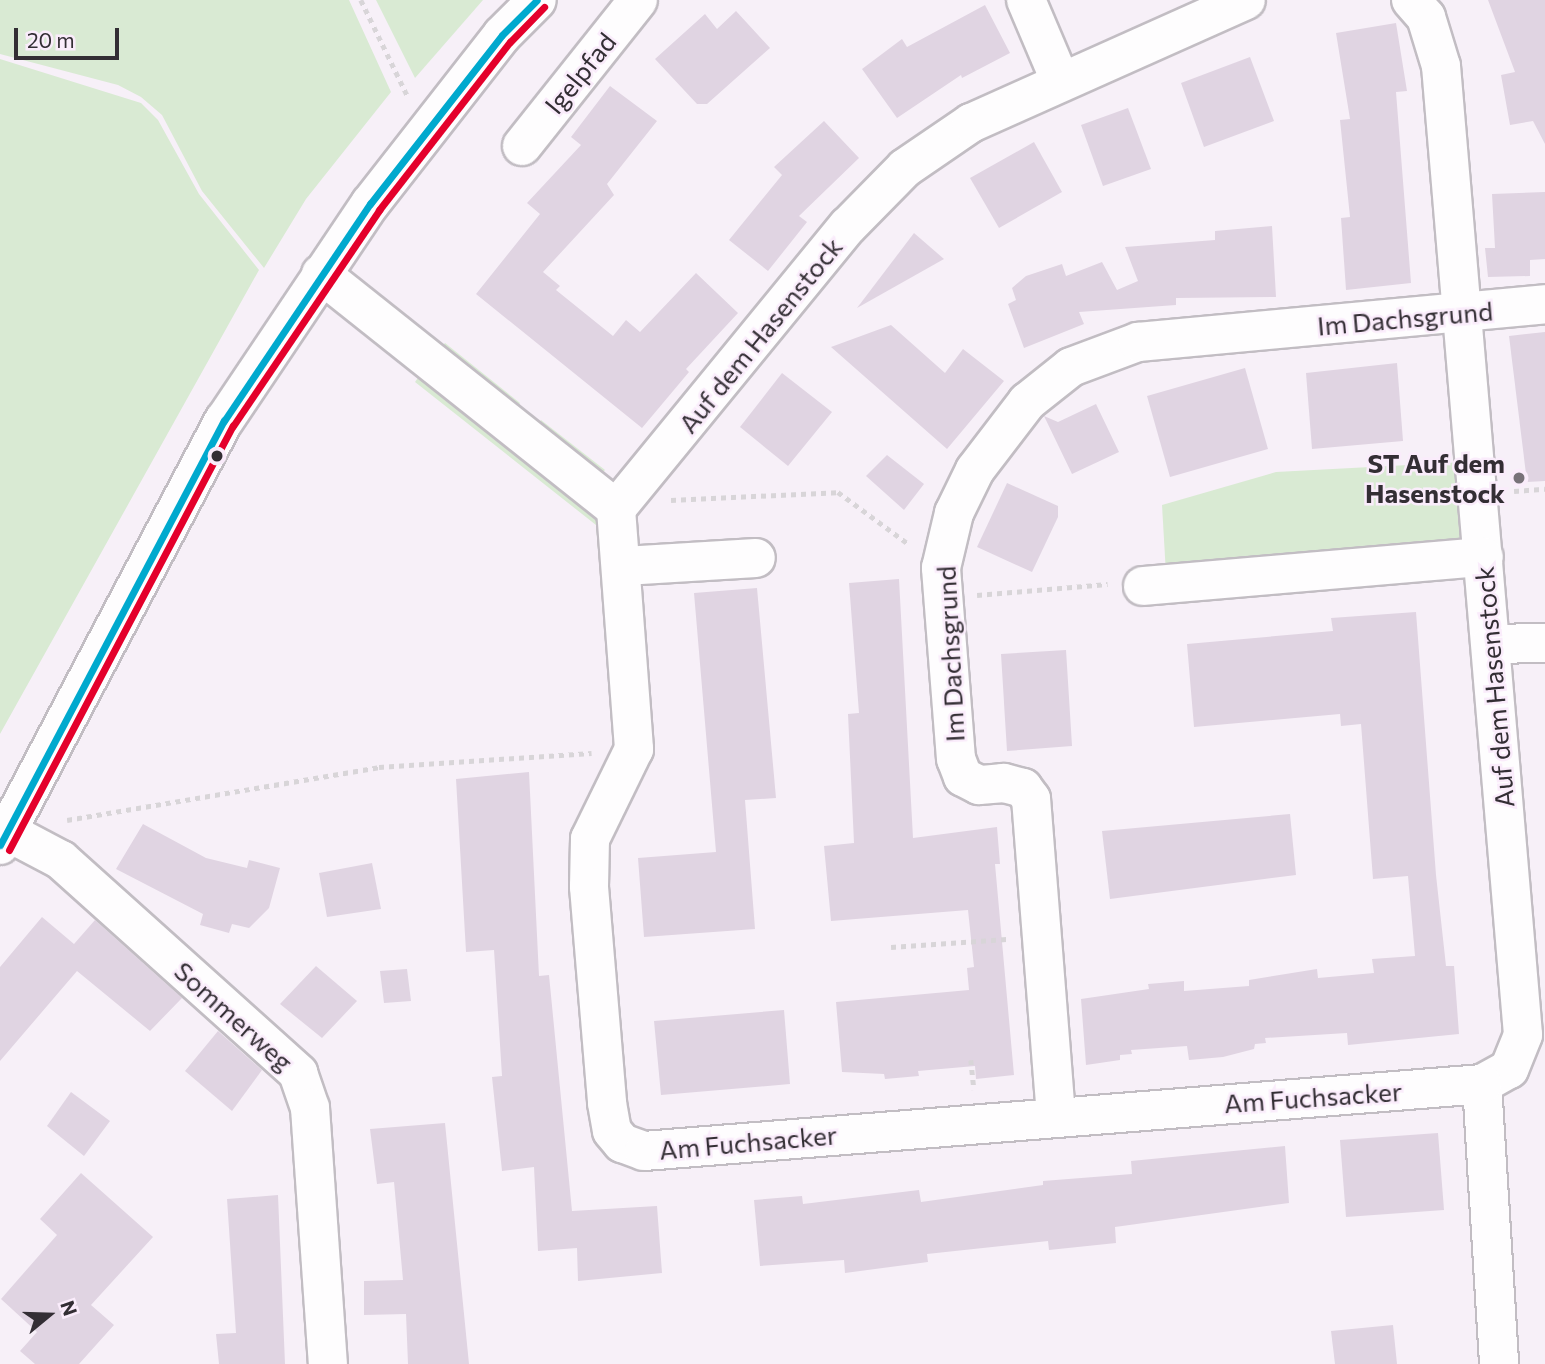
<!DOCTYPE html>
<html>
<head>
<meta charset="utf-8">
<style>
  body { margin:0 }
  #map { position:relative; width:1545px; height:1364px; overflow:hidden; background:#f7f0f8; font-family:Commissioner,sans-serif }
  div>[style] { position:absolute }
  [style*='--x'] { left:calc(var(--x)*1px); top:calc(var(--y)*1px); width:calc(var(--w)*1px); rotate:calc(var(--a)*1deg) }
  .green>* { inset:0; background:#d9ead3 }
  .building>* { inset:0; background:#e0d4e2 }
  .path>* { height:4.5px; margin-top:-2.25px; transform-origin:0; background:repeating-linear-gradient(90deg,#d8d5d8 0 5px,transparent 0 10px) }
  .roads { filter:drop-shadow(2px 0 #c2bdc3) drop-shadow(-2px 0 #c2bdc3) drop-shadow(0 2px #c2bdc3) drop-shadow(0 -2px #c2bdc3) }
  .minor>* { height:38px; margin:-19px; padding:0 19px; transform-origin:19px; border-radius:19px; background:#fefdfe }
  .bus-1>* { height:7px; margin:-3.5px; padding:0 3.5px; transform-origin:3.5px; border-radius:3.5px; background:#00a9ce }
  .bus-2>* { height:7px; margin:-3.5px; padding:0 3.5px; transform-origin:3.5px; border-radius:3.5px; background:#e4002b }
  .dots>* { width:19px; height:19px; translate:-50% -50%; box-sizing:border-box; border:4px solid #faecfb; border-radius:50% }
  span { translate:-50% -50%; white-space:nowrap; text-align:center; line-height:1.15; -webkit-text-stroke:5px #faecfb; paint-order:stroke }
  .street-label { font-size:26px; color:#332e34 }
  .poi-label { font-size:26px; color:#332e34; font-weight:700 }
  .right { translate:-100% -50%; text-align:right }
  .north { position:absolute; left:14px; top:1280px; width:70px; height:70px; -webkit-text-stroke:5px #faecfb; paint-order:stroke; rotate:71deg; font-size:19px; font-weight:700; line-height:28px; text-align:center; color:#332e34 }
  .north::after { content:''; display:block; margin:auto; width:24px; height:32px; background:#332e34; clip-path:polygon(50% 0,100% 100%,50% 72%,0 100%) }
  .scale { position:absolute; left:14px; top:28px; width:105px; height:32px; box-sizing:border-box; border:4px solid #332e34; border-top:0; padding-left:9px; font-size:21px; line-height:24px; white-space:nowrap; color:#332e34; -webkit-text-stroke:5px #faecfb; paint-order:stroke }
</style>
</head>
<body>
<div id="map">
  <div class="green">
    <i style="clip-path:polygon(0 0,349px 0,391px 92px,306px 199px,264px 268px,202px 191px,162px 115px,141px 97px,118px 85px,0 54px)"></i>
    <i style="clip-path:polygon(376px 0,483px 0,415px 78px)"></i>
    <i style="clip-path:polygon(0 59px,141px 103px,158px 120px,199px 194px,259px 270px,0 734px)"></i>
    <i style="clip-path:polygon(445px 343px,520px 403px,515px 410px,439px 350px)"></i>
    <i style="clip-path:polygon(420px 375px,600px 515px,617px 739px,614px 741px,596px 525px,415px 382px)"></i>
    <i style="clip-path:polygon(541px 420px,605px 470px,601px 474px,536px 427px)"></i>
    <i style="clip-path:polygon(1465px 462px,1475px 547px,1166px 574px,1162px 505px,1276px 472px)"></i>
  </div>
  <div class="building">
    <i style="clip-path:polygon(1488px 0,1545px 0,1545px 144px,1533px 121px,1510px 125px,1501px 75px,1515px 72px)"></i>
    <i style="clip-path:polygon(985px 5px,1010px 53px,962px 78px,961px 75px,897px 118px,862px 69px,902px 39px,907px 47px)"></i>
    <i style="clip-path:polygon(736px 11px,770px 48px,707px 104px,697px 104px,655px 59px,705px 14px,717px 29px)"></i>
    <i style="clip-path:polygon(1396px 23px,1407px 91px,1396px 92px,1411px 283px,1346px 290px,1341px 218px,1350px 217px,1340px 120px,1350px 119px,1336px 33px)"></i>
    <i style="clip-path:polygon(1250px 57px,1274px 121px,1204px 147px,1181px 83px)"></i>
    <i style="clip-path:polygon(610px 86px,657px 121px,607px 184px,614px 195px,543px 272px,560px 286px,556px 290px,613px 336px,626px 320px,640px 332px,696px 273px,738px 313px,686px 369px,689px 372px,642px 428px,476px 294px,540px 214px,527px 203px,581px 145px,571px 137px)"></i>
    <i style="clip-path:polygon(1128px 108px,1151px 169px,1103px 186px,1081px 125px)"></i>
    <i style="clip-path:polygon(824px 121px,859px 158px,799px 216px,807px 222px,768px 271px,729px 240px,782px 175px,774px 167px)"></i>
    <i style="clip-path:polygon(1034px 142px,1062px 192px,999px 228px,970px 178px)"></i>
    <i style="clip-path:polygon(1545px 192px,1545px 259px,1530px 260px,1530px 276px,1488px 277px,1485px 248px,1495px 248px,1492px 194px)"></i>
    <i style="clip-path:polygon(1272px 226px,1276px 297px,1176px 298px,1176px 305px,1079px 312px,1084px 324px,1024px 348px,1008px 304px,1016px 300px,1012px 288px,1026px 276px,1062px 264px,1066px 276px,1102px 262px,1117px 290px,1138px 281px,1125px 247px,1215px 240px,1215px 231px)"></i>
    <i style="clip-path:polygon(914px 233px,944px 259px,857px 308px)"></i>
    <i style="clip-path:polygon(891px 325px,945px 373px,963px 349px,1004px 381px,947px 449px,831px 347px)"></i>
    <i style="clip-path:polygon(1545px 332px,1545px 481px,1527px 482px,1509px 336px)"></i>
    <i style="clip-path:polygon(1397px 363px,1403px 441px,1312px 449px,1306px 373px)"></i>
    <i style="clip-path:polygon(1245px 368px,1268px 449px,1170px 477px,1147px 396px)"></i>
    <i style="clip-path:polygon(782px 373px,832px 412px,788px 466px,740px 427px)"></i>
    <i style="clip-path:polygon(1096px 404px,1119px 452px,1072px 474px,1044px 416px,1058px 422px)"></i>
    <i style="clip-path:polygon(887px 455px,924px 484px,904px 510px,866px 476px)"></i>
    <i style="clip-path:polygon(1007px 483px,1058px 506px,1058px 517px,1032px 572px,977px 547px)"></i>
    <i style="clip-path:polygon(899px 579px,913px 838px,997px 827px,1000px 864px,995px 864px,1014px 1075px,976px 1079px,975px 1066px,918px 1071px,919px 1076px,885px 1079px,884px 1074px,842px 1072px,836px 1002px,969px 990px,967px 968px,974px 967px,968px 910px,831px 921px,824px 846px,854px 843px,848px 714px,859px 713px,849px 583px)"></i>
    <i style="clip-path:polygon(757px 588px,776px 798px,745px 800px,755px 929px,644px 937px,638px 858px,716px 852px,694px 593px)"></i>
    <i style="clip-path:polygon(1416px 612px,1436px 875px,1446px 966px,1454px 966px,1459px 1034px,1348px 1045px,1347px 1033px,1265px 1038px,1266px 1043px,1255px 1044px,1254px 1049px,1223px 1057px,1189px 1060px,1187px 1046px,1131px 1050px,1132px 1054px,1120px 1055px,1120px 1060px,1086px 1065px,1081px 999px,1149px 989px,1148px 984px,1184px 981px,1184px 991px,1249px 986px,1249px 980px,1317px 969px,1318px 978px,1374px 973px,1372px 959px,1415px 956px,1408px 876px,1373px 879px,1361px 724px,1341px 726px,1340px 714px,1194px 727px,1187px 644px,1333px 631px,1331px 618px)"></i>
    <i style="clip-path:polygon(1066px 650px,1072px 746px,1007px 751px,1001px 654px)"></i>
    <i style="clip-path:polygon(529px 772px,539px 976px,549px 975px,572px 1211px,657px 1206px,662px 1273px,578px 1281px,577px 1248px,538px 1251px,534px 1167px,502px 1171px,492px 1077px,502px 1076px,494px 950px,466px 952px,456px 779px)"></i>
    <i style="clip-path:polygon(1290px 814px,1296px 875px,1110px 899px,1102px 831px)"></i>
    <i style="clip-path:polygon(143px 824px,206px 858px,247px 868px,249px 860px,280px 868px,269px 908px,249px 928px,232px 924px,229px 933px,200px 925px,203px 914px,116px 869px)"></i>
    <i style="clip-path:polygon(372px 863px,381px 909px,327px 917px,319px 873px)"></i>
    <i style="clip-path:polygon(42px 917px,74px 944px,95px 920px,182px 998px,150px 1031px,77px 971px,0 1061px,0 967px)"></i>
    <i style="clip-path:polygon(316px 966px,357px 1001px,322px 1038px,280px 1004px)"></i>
    <i style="clip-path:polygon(407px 969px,411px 1001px,384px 1003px,380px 971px)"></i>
    <i style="clip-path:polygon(784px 1010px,790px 1084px,661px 1095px,654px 1021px)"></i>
    <i style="clip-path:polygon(218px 1031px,262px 1070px,232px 1111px,185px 1071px)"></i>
    <i style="clip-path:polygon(71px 1092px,110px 1121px,84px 1156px,47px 1126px)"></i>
    <i style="clip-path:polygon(445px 1123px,469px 1364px,408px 1364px,406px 1314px,364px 1315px,364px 1281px,403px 1280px,394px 1182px,377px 1184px,370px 1129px)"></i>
    <i style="clip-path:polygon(1438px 1133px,1444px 1210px,1346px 1217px,1340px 1140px)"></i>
    <i style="clip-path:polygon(1285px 1146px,1289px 1203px,1115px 1227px,1116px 1243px,1049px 1250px,1048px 1241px,927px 1254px,928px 1262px,845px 1273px,844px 1260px,760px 1266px,754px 1200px,802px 1196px,803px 1204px,919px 1190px,921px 1202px,1043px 1185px,1043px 1181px,1132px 1174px,1131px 1161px)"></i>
    <i style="clip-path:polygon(81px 1173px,153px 1237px,91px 1305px,114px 1325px,79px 1364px,35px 1364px,20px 1351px,37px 1332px,1px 1299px,57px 1235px,40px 1219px)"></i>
    <i style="clip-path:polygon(278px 1195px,285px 1364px,219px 1364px,216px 1334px,236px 1333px,227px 1199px)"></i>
    <i style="clip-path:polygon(1393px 1325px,1397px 1364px,1335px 1364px,1331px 1331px)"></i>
  </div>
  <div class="path">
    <i style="--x:361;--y:0;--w:108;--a:64.1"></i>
    <i style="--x:1514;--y:491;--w:31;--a:-4"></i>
    <i style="--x:671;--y:500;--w:167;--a:-2.7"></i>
    <i style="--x:838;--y:492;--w:89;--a:36.4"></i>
    <i style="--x:977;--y:595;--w:131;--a:-4.8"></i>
    <i style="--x:67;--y:820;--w:316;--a:-9.6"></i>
    <i style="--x:379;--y:767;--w:213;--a:-3.8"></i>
    <i style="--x:891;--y:947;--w:116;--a:-3.9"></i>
    <i style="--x:971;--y:1060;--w:30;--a:84"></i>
  </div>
  <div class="roads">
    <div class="minor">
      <i style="--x:1026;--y:0;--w:87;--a:67"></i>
      <i style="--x:1411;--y:0;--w:23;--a:49"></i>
      <i style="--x:1426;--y:17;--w:51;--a:73"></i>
      <i style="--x:1441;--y:66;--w:972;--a:85.16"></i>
      <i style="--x:1523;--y:1035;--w:37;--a:112"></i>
      <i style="--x:1509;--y:1069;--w:31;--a:151"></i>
      <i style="--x:1482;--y:1084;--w:281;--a:86.5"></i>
      <i style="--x:522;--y:146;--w:186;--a:-51.5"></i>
      <i style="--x:321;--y:274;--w:377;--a:38.5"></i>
      <i style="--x:616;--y:509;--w:241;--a:85.7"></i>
      <i style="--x:634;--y:749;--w:100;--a:116.1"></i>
      <i style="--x:590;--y:839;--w:48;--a:91.2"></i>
      <i style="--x:589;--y:887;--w:217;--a:85.2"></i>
      <i style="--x:607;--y:1103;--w:28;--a:80"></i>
      <i style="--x:612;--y:1131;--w:16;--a:50"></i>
      <i style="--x:622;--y:1143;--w:23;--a:20"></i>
      <i style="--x:644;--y:1151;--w:841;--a:-4.57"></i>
      <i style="--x:616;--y:509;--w:366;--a:-50.7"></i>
      <i style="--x:848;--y:226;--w:81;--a:-45.5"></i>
      <i style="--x:905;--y:168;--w:80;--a:-34.3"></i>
      <i style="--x:971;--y:123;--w:301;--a:-24.1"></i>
      <i style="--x:624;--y:566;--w:132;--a:-3.5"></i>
      <i style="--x:1143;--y:586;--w:342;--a:-4.9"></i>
      <i style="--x:1491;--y:644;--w:54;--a:-1.1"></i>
      <i style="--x:6;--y:831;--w:62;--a:27.8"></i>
      <i style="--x:61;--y:860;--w:319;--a:41.9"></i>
      <i style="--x:298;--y:1073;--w:37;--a:71"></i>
      <i style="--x:310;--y:1108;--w:257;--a:86"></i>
      <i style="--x:0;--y:845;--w:480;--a:-62.2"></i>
      <i style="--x:224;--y:421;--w:262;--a:-56.1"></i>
      <i style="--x:370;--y:204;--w:214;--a:-52"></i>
      <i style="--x:502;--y:35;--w:49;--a:-45"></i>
      <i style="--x:1056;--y:1116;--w:318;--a:-94.5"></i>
      <i style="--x:1031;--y:799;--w:14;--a:-126"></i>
      <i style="--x:1023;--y:788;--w:20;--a:-165"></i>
      <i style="--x:1004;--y:783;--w:25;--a:175"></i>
      <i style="--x:979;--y:785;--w:18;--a:-153"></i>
      <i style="--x:963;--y:777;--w:19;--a:-111"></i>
      <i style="--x:956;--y:759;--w:192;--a:-94.5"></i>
      <i style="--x:941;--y:568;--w:57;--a:-76.7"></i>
      <i style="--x:954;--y:513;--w:48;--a:-64"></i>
      <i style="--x:975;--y:470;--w:86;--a:-52.6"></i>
      <i style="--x:1027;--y:402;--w:56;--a:-38.5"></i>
      <i style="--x:1071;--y:367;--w:72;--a:-20.5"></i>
      <i style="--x:1138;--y:342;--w:409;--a:-5.3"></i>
    </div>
  </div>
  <div class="bus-1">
    <i style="--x:0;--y:845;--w:480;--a:-62.2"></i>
    <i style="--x:224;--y:421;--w:262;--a:-56.1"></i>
    <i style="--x:370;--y:204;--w:214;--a:-52"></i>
    <i style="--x:502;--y:35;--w:49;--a:-45"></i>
  </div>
  <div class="bus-2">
    <i style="--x:9;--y:850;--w:480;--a:-62.2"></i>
    <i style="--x:233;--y:426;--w:261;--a:-55.9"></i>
    <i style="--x:379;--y:210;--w:213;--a:-52.1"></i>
    <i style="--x:510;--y:42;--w:49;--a:-45.8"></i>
  </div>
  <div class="dots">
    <i style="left:217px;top:456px;background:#332e34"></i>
    <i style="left:1519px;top:478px;background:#787279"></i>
  </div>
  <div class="street-label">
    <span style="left:580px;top:73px;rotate:-51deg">Igelpfad</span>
    <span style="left:1405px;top:318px;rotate:-5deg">Im Dachsgrund</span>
    <span style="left:760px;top:335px;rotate:-51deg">Auf dem Hasenstock</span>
    <span style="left:950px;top:654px;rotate:-93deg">Im Dachsgrund</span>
    <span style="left:1494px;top:687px;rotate:-95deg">Auf dem Hasenstock</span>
    <span style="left:234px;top:1016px;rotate:42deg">Sommerweg</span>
    <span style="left:1313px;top:1097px;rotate:-4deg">Am Fuchsacker</span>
    <span style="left:748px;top:1142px;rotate:-5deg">Am Fuchsacker</span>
  </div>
  <div class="poi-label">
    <span class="right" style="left:1505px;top:478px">ST Auf dem<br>Hasenstock</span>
  </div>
  <div class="north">N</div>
  <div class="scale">20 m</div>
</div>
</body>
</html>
